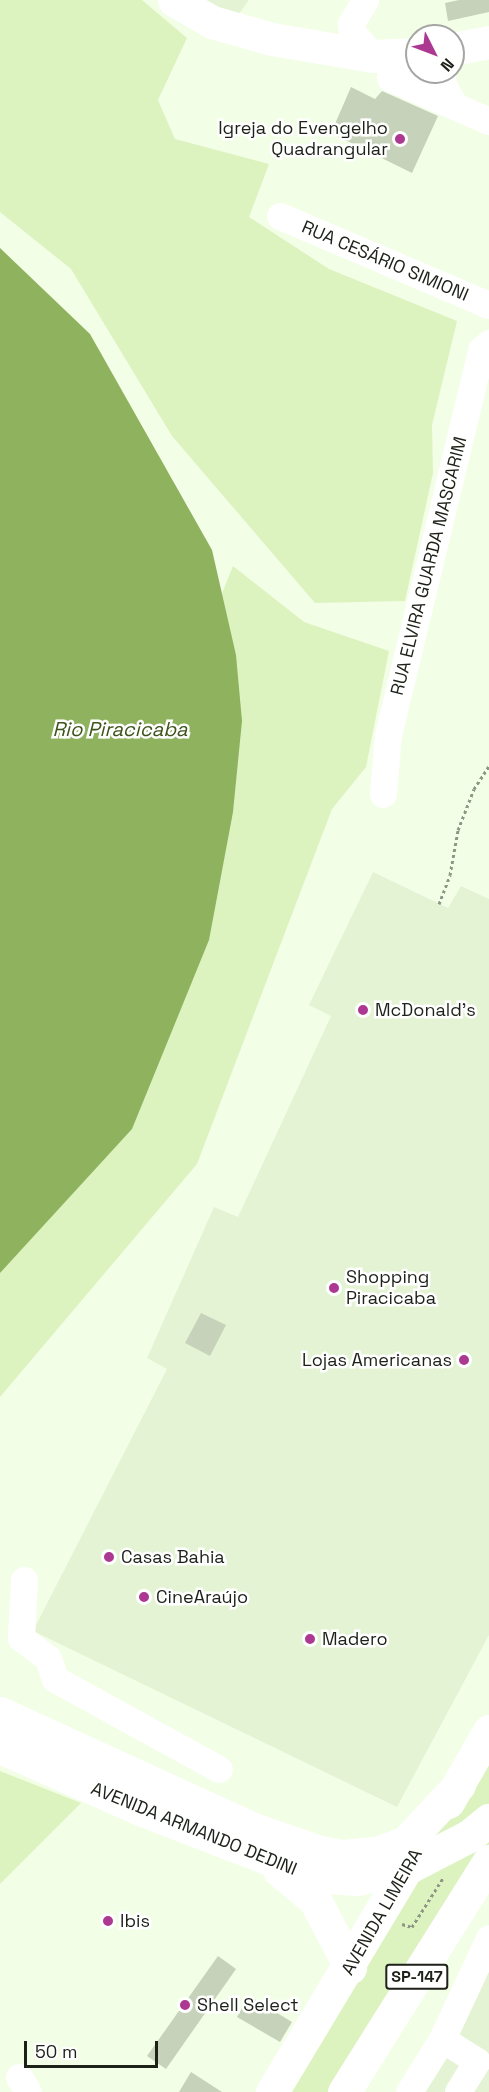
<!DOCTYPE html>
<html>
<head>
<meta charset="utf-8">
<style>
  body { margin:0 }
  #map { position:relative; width:489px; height:2092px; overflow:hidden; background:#f3fee6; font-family:"Space Grotesk",sans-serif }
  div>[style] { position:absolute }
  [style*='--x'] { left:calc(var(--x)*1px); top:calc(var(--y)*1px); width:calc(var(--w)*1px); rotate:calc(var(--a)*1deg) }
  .built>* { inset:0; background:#e4f3d4 }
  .green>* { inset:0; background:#dcf3c0 }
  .water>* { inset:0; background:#8fb25f }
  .building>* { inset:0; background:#c7d2bb }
  .path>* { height:3px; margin-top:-1.5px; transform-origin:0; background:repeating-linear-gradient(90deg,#8e9685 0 3px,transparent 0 6px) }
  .minor>* { height:27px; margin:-13.5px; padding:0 13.5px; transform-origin:13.5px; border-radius:13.5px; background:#fff }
  .major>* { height:33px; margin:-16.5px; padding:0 16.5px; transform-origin:16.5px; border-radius:16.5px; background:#fff }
  .highway>* { height:33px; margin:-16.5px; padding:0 16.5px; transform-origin:16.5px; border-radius:16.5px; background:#fff }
  .dots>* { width:16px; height:16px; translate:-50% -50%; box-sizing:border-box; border:3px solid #fff; border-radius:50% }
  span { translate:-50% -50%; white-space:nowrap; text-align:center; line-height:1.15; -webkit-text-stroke:5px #fff; paint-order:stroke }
  .shield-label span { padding:2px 4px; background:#fff; border:2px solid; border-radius:4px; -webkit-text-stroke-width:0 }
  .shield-label { font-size:16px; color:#1d2118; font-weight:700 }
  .poi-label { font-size:18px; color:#1d2118 }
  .right { translate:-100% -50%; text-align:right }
  .left { translate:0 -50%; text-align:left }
  .street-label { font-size:18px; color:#1d2118 }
  .water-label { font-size:20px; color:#3e541a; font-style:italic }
  .north { position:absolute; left:405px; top:24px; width:60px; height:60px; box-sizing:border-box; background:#fff; border:2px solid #a5a6a3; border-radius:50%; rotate:132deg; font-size:16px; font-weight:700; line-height:24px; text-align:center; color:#1d2118 }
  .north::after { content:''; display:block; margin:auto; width:21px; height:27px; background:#ac3892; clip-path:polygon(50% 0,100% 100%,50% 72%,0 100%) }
  .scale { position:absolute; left:24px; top:2041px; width:134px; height:27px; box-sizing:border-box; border:3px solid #1d2118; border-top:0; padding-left:8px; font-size:18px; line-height:21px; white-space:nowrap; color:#1d2118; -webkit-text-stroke:4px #fff; paint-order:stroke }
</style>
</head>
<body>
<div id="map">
  <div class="built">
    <i style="clip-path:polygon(204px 0,249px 0,236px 18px)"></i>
    <i style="clip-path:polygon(373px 872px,448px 908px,461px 886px,489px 899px,489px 1635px,397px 1807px,33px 1631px,167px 1369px,147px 1358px,214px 1207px,238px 1217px,331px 1016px,309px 1005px)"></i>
    <i style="clip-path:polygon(489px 1969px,489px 2092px,416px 2092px)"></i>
  </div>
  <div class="green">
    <i style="clip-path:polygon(0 0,142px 0,187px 38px,158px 100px,175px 139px,269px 164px,249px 217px,329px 269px,457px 321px,432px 425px,433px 473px,405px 601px,315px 603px,172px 436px,71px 269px,0 212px)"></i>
    <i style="clip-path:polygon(233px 566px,304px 622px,389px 651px,366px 767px,332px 809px,197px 1164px,0 1397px,0 1145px)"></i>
    <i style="clip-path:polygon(489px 1731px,489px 1861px,344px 2092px,272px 2092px)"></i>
    <i style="clip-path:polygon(0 1771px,81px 1803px,0 1884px)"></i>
  </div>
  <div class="water">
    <i style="clip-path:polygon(0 248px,90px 334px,212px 550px,236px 655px,242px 721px,233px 812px,209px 940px,132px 1129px,0 1273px)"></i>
  </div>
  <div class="building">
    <i style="clip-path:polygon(459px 0,489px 0,489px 12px,448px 21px,445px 3px)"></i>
    <i style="clip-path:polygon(351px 87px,375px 99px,382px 91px,438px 116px,412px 173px,331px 133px)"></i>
    <i style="clip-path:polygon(201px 1313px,226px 1325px,210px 1356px,185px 1343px)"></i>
    <i style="clip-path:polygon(218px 1956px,236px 1969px,166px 2069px,147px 2056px)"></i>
    <i style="clip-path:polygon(249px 1996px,292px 2022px,280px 2042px,237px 2017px)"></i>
    <i style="clip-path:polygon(191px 2072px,222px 2092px,179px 2092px)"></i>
  </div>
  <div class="path">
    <i style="--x:439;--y:904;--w:31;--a:-69"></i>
    <i style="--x:450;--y:875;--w:46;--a:-79.9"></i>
    <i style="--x:458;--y:830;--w:44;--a:-68.7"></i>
    <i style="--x:474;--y:789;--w:27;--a:-57"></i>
    <i style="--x:402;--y:1924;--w:10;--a:17"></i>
    <i style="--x:412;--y:1927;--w:58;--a:-57.7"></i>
  </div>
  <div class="minor">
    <i style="--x:365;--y:0;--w:27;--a:121"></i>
    <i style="--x:351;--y:23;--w:9;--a:84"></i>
    <i style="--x:352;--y:32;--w:32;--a:49"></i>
    <i style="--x:442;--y:72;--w:14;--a:86"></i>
    <i style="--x:443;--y:86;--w:23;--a:59"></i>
    <i style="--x:390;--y:78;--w:108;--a:23.5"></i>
    <i style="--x:280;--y:216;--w:227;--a:23.1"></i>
    <i style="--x:383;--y:794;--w:59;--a:-85.2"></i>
    <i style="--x:388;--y:735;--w:396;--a:-76.4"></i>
    <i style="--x:481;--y:350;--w:11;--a:-41"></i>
    <i style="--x:24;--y:1580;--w:58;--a:93"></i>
    <i style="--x:21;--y:1638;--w:34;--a:37"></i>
    <i style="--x:48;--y:1658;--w:22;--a:72"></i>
    <i style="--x:55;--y:1679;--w:187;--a:28.8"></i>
    <i style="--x:442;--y:2039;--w:41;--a:32.2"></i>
    <i style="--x:477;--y:2061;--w:36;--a:122"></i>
    <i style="--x:19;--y:2077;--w:17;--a:59"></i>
    <i style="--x:409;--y:2092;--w:62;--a:-58.1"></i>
    <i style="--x:442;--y:2039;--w:111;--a:-65"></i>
  </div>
  <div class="major">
    <i style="--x:174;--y:0;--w:44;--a:30.1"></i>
    <i style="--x:212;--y:22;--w:62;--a:15.8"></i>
    <i style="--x:272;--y:39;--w:102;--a:9.6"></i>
    <i style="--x:373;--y:56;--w:44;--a:-2.6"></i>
    <i style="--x:453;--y:49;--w:37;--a:-11"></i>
  </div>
  <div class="highway">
    <i style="--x:0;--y:1713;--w:276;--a:24.6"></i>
    <i style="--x:251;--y:1828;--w:73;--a:19.2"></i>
    <i style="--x:320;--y:1852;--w:23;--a:10"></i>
    <i style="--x:343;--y:1856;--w:37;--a:-6"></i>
    <i style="--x:380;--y:1852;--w:28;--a:-21"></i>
    <i style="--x:406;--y:1842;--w:78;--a:-47.1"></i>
    <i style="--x:0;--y:1747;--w:153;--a:23.9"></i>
    <i style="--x:140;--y:1809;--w:186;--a:21.1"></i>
    <i style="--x:314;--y:1876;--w:43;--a:4"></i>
    <i style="--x:357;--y:1879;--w:51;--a:-12.4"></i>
    <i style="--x:407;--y:1868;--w:70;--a:-27.3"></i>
    <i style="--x:469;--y:1836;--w:26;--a:-39"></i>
    <i style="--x:448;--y:1802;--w:82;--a:-60"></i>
    <i style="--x:279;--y:1870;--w:47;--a:39.8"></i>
    <i style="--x:315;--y:1900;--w:76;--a:62.4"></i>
    <i style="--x:272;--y:2092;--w:275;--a:-59"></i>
    <i style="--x:344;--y:2092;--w:273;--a:-57.9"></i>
  </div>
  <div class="dots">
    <i style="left:400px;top:139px;background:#ac3892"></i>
    <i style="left:363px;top:1010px;background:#ac3892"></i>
    <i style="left:334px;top:1288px;background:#ac3892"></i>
    <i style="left:464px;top:1360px;background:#ac3892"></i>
    <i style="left:109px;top:1557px;background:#ac3892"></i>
    <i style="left:144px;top:1597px;background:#ac3892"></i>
    <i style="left:310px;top:1639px;background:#ac3892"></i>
    <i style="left:108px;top:1921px;background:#ac3892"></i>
    <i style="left:185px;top:2005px;background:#ac3892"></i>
  </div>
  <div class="shield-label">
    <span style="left:417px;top:1977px">SP-147</span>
  </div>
  <div class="poi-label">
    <span class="right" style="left:388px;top:139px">Igreja do Evengelho<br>Quadrangular</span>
    <span class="left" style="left:375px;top:1010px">McDonald's</span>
    <span class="left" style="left:346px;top:1288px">Shopping<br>Piracicaba</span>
    <span class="right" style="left:452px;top:1360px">Lojas Americanas</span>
    <span class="left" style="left:121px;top:1557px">Casas Bahia</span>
    <span class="left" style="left:156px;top:1597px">CineAraújo</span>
    <span class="left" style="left:322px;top:1639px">Madero</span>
    <span class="left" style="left:120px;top:1921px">Ibis</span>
    <span class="left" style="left:197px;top:2005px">Shell Select</span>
  </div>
  <div class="street-label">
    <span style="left:385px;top:261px;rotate:23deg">RUA CESÁRIO SIMIONI</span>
    <span style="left:429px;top:566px;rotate:-76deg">RUA ELVIRA GUARDA MASCARIM</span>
    <span style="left:194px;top:1829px;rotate:22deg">AVENIDA ARMANDO DEDINI</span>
    <span style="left:382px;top:1912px;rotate:-60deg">AVENIDA LIMEIRA</span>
  </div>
  <div class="water-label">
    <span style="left:120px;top:729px">Rio Piracicaba</span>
  </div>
  <div class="north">N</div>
  <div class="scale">50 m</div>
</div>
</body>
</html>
